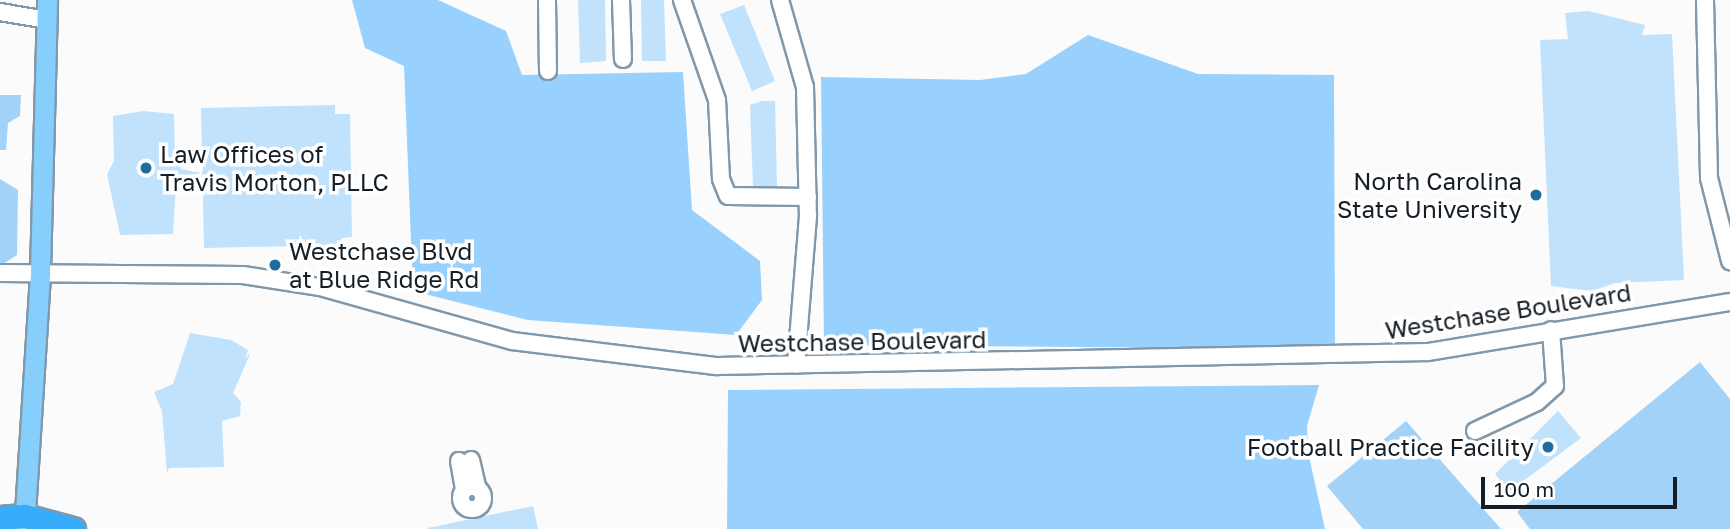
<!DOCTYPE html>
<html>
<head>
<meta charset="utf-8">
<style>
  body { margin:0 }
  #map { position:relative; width:1730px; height:529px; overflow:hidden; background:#fbfbfb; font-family:"Golos Text",sans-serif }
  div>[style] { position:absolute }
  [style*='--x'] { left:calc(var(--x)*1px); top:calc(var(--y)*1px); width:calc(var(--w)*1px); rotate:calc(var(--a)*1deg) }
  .green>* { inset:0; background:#a3d2f8 }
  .forest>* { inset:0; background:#98d1fd }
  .building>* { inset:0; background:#c0e2fd }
  .roads { filter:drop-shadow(2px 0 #8098aa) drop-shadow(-2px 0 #8098aa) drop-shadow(0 2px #8098aa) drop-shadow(0 -2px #8098aa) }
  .minor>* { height:16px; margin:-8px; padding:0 8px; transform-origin:8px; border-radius:8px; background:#fff }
  .minor>.ring { margin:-8px; padding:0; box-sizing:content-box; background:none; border:16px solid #fff; border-radius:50% }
  .major>* { height:19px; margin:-9.5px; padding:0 9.5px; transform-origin:9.5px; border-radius:9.5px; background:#86cefc }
  .highway>* { height:23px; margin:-11.5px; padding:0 11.5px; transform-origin:11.5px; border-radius:11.5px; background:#36adfa }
  .dots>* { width:19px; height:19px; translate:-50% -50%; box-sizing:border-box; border:4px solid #fff; border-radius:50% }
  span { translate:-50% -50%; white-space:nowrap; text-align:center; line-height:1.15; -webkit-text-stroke:7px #fff; paint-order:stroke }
  .poi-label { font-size:24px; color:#151e26 }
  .left { translate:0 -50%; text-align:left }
  .right { translate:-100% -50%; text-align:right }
  .street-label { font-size:24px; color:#151e26 }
  .scale { position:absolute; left:1481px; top:477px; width:196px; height:32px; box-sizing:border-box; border:4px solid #151e26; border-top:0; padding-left:9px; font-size:21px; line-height:24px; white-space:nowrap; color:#151e26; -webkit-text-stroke:5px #fff; paint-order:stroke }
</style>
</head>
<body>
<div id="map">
  <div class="green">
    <i style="clip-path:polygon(0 95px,21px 95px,20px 116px,8px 123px,6px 150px,0 150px)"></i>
    <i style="clip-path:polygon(0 179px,18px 190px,17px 255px,0 266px)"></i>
    <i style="clip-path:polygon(1700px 362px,1730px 399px,1730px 529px,1530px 529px,1517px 512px)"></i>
    <i style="clip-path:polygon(1406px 421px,1501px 529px,1363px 529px,1327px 486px)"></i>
  </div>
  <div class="forest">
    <i style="clip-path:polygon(352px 0,438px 0,506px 31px,522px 75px,683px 72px,692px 210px,760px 261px,762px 300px,736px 335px,528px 320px,413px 291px,404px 66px,365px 48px)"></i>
    <i style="clip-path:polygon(1088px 35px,1198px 74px,1334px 75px,1335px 349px,824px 345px,821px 77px,980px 80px,1026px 74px)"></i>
    <i style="clip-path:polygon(1319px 385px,1307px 426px,1308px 452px,1325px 529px,727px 529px,728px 390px)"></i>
  </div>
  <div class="building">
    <i style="clip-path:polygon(578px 0,605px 0,606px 61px,580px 63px)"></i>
    <i style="clip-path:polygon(641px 0,664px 0,666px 61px,642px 61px)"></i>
    <i style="clip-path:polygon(744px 5px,775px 81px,752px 91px,720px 14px)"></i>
    <i style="clip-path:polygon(1588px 11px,1645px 25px,1642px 35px,1672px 34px,1684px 280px,1615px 283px,1592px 291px,1551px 286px,1540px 40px,1568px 39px,1565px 13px)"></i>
    <i style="clip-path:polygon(762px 101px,775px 101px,777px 187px,753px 187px,750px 105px)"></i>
    <i style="clip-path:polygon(335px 105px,335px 114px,350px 114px,352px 237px,341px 238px,341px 245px,204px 248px,201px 108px)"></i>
    <i style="clip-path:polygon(143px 111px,174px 114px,175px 159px,181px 169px,201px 173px,180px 177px,176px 185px,173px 234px,120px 235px,107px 174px,114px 161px,113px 116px)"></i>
    <i style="clip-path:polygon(190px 333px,231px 340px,248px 350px,245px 359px,251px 352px,233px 393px,241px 402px,240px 416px,222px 421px,224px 467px,169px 468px,167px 474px,162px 411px,154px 392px,173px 384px)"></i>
    <i style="clip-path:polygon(1558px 411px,1581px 438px,1510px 491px,1495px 474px)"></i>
    <i style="clip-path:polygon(533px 506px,538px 529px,428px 529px,428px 528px)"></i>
  </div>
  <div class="roads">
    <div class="minor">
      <i style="--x:547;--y:0;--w:71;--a:89.2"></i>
      <i style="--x:621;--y:0;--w:59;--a:88.1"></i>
      <i style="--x:682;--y:0;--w:106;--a:70.7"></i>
      <i style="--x:717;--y:100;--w:79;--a:87.1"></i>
      <i style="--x:721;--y:179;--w:18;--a:68"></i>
      <i style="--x:728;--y:196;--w:80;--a:0.7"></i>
      <i style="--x:780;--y:0;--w:91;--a:74"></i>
      <i style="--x:805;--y:87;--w:129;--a:88.7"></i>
      <i style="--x:808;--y:216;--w:149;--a:94.6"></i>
      <i style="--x:1705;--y:0;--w:178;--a:88.7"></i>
      <i style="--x:1709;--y:178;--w:86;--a:75.8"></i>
      <i style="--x:0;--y:12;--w:48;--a:9.7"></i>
      <i style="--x:0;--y:273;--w:243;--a:0.5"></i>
      <i style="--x:243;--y:275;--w:78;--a:8.9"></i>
      <i style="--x:320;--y:287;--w:199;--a:15.7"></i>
      <i style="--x:512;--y:341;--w:207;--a:7"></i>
      <i style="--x:717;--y:366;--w:711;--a:-1.13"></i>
      <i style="--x:1428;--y:352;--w:306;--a:-9.4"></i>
      <i style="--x:1475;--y:431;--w:68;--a:-25.1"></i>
      <i style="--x:1537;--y:402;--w:24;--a:-42"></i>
      <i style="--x:1555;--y:386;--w:56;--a:-94.1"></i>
      <i style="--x:471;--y:460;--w:28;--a:77"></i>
      <i style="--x:459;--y:461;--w:28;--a:80"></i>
      <i class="ring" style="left:461px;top:487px;width:6px;height:6px"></i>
    </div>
    <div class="major">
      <i style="--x:24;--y:529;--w:257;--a:-86.4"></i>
      <i style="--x:40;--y:272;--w:272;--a:-88.5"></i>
    </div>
    <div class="highway">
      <i style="--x:0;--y:518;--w:25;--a:-5"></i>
      <i style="--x:25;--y:516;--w:50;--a:15.2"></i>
    </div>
  </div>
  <div class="dots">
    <i style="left:146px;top:168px;background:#1f6c9f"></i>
    <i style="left:1536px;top:195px;background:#1f6c9f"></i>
    <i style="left:275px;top:265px;background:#1f6c9f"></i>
    <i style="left:1548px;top:447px;background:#1f6c9f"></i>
  </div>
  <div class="poi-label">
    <span class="left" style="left:160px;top:168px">Law Offices of<br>Travis Morton, PLLC</span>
    <span class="right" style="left:1522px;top:195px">North Carolina<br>State University</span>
    <span class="left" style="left:289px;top:265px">Westchase Blvd<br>at Blue Ridge Rd</span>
    <span class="right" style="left:1534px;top:447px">Football Practice Facility</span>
  </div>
  <div class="street-label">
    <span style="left:1508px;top:311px;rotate:-9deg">Westchase Boulevard</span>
    <span style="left:862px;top:341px;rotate:-1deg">Westchase Boulevard</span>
  </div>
  <div class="scale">100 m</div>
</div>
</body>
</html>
